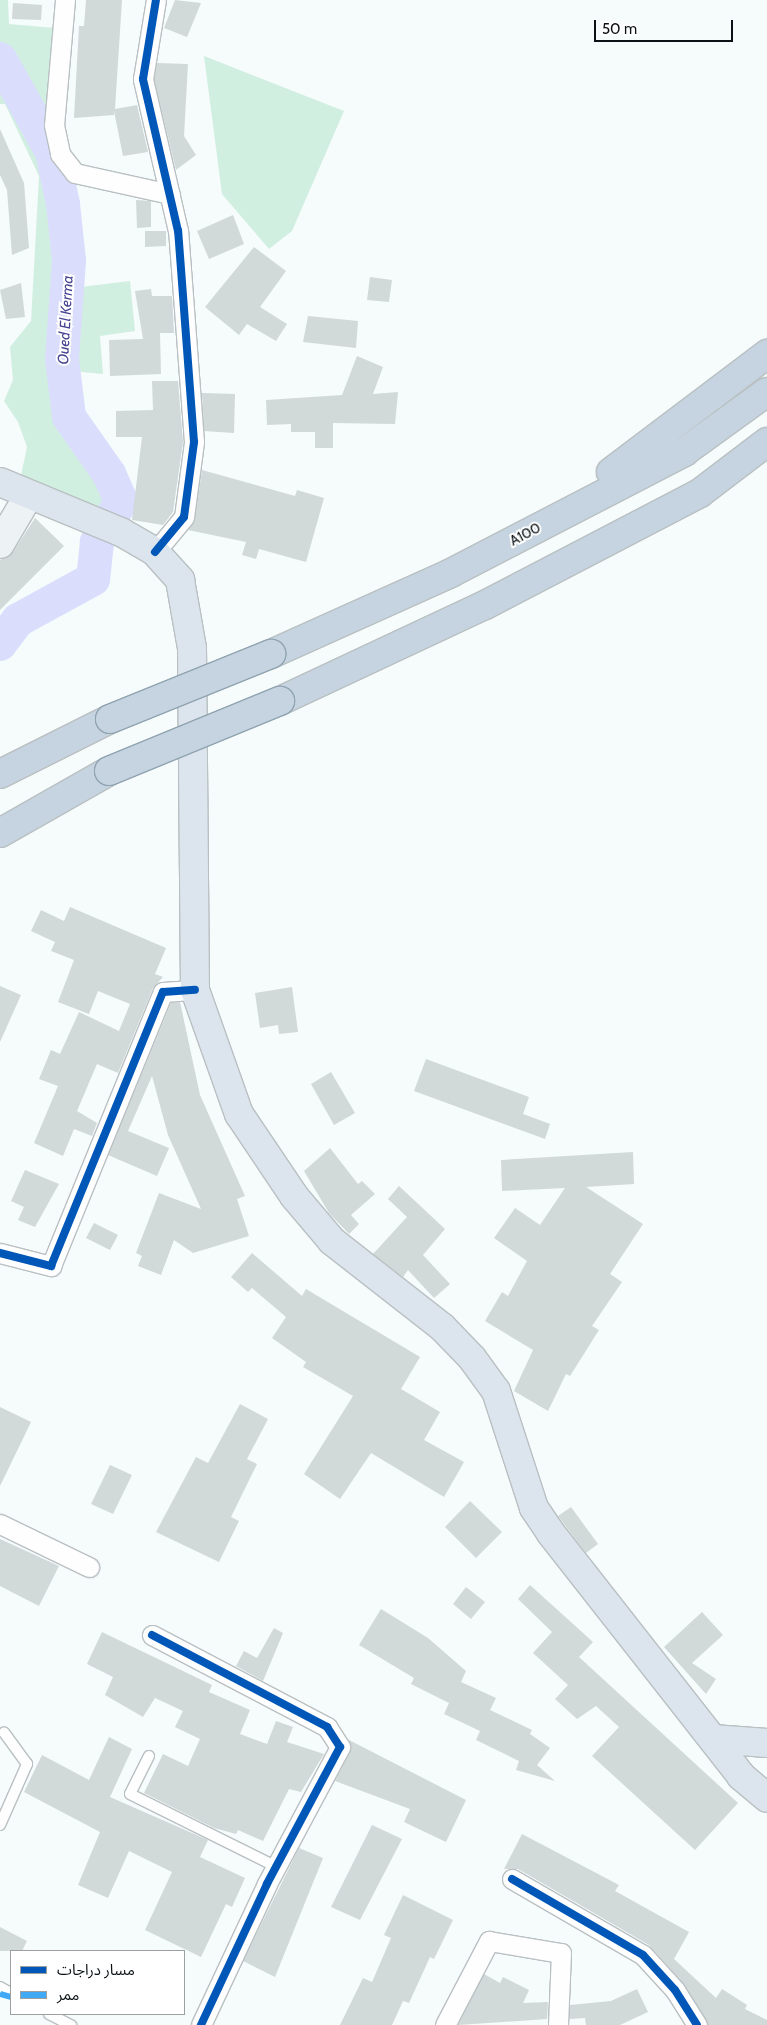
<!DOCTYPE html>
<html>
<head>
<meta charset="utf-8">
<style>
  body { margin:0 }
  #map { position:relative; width:767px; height:2025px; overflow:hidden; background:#f6fbfc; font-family:Cabin,"Noto Sans Arabic",sans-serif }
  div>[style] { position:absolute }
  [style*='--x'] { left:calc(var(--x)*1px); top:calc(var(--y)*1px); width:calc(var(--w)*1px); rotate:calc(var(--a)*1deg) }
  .green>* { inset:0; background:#d1efe0 }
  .river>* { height:34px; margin:-17px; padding:0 17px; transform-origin:17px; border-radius:17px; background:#dadefc }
  .building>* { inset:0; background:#d2d9d9 }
  .roads { filter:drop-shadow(1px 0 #b9c0c2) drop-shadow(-1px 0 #b9c0c2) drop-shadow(0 1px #b9c0c2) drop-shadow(0 -1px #b9c0c2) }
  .lane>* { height:10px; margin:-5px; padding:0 5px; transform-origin:5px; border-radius:5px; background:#fefeff }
  .street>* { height:19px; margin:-9.5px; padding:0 9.5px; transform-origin:9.5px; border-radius:9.5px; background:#fefeff }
  .secondary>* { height:28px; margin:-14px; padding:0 14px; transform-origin:14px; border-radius:14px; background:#edf2f5 }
  .primary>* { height:28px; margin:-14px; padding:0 14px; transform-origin:14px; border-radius:14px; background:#dce5ed }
  .highway>* { height:28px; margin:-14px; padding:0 14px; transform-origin:14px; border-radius:14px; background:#c5d4e0 }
  .bridges { filter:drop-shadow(1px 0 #90a3b0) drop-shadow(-1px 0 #90a3b0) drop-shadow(0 1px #90a3b0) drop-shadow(0 -1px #90a3b0) }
  .highway-bridge>* { height:28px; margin:-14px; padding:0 14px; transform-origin:14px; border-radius:14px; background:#c5d4e0 }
  .quiet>* { height:6px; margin-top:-3px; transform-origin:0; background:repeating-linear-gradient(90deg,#3fa9f5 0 12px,transparent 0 18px) }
  .cycleway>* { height:8px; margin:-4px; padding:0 4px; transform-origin:4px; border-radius:4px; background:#0057b8 }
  span { translate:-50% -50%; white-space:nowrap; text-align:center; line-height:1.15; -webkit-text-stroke:4px #fff; paint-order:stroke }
  .street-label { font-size:14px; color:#0a1215 }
  .water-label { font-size:15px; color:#454392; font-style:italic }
  .legend { position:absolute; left:10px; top:1950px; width:175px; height:65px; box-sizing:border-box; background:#fff; border:1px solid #9da0a1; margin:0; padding:6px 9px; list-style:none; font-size:15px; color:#0a1215 }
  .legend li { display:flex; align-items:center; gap:10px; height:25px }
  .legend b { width:25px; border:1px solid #9da0a1 }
  .scale { position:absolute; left:594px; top:20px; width:139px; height:22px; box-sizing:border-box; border:2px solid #0a1215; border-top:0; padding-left:6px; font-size:15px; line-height:18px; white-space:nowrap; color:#0a1215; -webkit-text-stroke:4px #fff; paint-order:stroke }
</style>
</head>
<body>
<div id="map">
  <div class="green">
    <i style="clip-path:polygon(0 0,8px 0,9px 24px,55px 28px,49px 133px,0 47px)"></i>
    <i style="clip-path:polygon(204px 56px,344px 111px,292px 231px,269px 249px,222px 194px)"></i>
    <i style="clip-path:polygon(0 59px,52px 152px,60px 267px,54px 366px,68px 439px,98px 472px,111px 500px,108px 513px,20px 480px,27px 447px,18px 422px,4px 401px,13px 380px,10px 347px,31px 321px,39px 176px,5px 104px,0 104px)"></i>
    <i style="clip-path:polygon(130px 281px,135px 331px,100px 336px,103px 374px,72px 371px,72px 288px)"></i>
  </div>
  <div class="river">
    <i style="--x:0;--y:59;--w:107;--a:60.8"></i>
    <i style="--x:52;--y:152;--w:53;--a:78.1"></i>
    <i style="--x:63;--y:204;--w:57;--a:84"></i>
    <i style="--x:69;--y:261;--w:98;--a:94.1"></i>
    <i style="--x:62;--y:359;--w:58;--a:83.1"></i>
    <i style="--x:69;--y:417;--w:70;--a:54.9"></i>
    <i style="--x:109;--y:474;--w:30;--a:66"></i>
    <i style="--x:121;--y:501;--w:48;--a:120.3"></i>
    <i style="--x:97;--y:542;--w:37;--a:96"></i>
    <i style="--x:93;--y:579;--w:85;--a:151.3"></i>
    <i style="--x:18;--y:620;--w:30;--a:127"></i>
  </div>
  <div class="building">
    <i style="clip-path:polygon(86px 0,122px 0,115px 109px,137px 105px,148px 152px,123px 156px,114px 111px,114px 115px,74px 118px,79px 26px,84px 26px)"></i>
    <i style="clip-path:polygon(175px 0,201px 3px,187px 37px,164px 28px)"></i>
    <i style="clip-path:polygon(13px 3px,42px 5px,41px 20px,12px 19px)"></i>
    <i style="clip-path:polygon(157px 63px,188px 64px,184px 136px,196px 155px,176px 170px,154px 79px)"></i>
    <i style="clip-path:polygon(0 129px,24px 183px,29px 248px,12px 255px,7px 190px,0 175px)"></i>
    <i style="clip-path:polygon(136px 200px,151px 201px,151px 227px,137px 228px)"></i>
    <i style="clip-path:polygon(233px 215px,244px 244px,209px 259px,197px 231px)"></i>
    <i style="clip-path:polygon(145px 231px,166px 231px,166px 246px,145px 247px)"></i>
    <i style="clip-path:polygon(254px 247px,286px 271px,260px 307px,287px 324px,276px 341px,247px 324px,239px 335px,205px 307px)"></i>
    <i style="clip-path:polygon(370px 277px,392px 280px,389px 302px,367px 300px)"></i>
    <i style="clip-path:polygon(21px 283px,25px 317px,6px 319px,0 290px)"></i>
    <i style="clip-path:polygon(151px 289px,152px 296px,172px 296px,174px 333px,160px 333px,161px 374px,110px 376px,109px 340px,143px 339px,135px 291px)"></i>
    <i style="clip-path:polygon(308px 316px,358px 321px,356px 348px,303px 342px)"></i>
    <i style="clip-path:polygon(357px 356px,383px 367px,373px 394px,398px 392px,395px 424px,333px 423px,333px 448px,315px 448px,315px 432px,291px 432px,291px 424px,267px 425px,266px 400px,342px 395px)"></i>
    <i style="clip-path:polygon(152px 381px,178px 381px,183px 442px,173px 512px,163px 525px,132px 520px,142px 437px,116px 437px,116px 411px,153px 410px)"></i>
    <i style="clip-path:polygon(202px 393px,235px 394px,234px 433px,204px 431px)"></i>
    <i style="clip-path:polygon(202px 470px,295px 496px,297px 490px,324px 498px,306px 562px,259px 549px,256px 559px,242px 555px,246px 542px,188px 530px,195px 518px)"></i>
    <i style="clip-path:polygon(35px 518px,64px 546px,0 610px,0 560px,13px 552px)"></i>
    <i style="clip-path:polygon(70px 907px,166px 948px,155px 974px,163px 977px,153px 988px,118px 1073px,97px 1064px,77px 1111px,97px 1123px,92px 1136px,74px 1129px,63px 1156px,34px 1143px,58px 1086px,39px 1079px,51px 1050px,60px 1054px,79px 1012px,119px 1031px,130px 1004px,98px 991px,89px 1014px,58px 1002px,74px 960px,51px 951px,55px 942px,31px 931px,41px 910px,64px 921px)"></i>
    <i style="clip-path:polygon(0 986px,21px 995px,0 1042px)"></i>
    <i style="clip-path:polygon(292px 987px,298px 1032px,279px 1034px,278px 1025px,260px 1028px,255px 993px)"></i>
    <i style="clip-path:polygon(180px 1002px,200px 1095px,245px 1196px,237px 1199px,249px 1236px,193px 1253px,174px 1240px,161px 1275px,138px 1266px,142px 1256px,136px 1253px,159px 1193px,201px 1209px,168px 1135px,152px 1076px,128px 1131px,169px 1148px,157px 1176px,108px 1155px,171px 1003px)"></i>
    <i style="clip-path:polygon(426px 1059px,529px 1097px,523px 1114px,550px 1124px,545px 1139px,414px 1091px)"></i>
    <i style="clip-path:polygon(331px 1072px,355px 1113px,334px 1125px,311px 1084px)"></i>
    <i style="clip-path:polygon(330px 1148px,358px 1184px,362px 1181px,375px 1194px,351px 1215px,359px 1224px,349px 1234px,329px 1213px,304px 1171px)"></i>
    <i style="clip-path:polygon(633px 1152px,634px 1184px,586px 1187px,643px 1224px,610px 1274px,622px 1282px,592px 1326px,599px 1330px,570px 1376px,566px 1374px,548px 1411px,514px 1391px,533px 1350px,485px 1321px,502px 1292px,508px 1296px,527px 1261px,494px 1238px,515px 1208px,540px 1225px,565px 1188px,502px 1191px,501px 1160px)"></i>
    <i style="clip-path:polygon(25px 1170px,59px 1184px,35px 1227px,18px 1220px,24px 1207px,11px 1201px)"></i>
    <i style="clip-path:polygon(399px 1186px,445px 1229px,423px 1255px,450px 1284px,434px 1298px,408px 1270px,403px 1277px,373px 1254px,407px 1217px,388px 1199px)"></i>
    <i style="clip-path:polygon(94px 1223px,118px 1235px,110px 1250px,86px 1238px)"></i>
    <i style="clip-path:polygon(252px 1253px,302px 1296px,306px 1289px,420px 1357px,401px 1389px,440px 1412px,424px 1440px,464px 1462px,444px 1497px,371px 1453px,340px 1499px,304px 1474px,353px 1396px,303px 1367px,306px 1362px,272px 1338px,286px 1317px,252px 1288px,248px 1292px,231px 1277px)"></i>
    <i style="clip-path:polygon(240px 1404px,268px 1419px,247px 1459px,257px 1464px,231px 1517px,239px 1521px,219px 1562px,156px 1532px,196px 1457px,208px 1463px)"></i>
    <i style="clip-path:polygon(0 1407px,31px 1422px,0 1486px)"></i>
    <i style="clip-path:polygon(110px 1465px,132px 1475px,113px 1514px,91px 1504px)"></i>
    <i style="clip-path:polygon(470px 1501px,502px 1532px,476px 1558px,445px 1527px)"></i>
    <i style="clip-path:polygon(571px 1507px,598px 1544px,586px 1553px,558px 1516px)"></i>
    <i style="clip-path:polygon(0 1539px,59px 1566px,39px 1606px,0 1586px)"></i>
    <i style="clip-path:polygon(530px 1585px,593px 1642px,579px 1657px,738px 1803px,695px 1850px,592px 1756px,619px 1727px,596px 1706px,577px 1719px,555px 1699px,568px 1685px,533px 1653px,552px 1632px,518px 1599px)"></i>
    <i style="clip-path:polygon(466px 1587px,485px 1602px,471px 1619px,453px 1604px)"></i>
    <i style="clip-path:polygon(381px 1609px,428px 1638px,466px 1671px,461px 1682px,496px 1698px,490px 1710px,532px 1730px,530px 1734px,550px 1748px,537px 1765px,555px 1781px,516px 1770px,519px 1761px,476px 1740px,480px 1731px,444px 1714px,449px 1703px,411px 1684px,414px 1678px,359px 1645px)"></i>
    <i style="clip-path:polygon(702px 1612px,723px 1635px,692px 1663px,716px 1679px,706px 1694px,664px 1647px)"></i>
    <i style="clip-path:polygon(274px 1628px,283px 1633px,263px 1681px,236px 1666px,244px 1651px,257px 1658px)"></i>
    <i style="clip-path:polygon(102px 1632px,212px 1685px,209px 1692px,250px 1710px,240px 1734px,267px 1744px,276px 1721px,293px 1727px,287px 1742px,324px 1754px,301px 1792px,289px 1789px,263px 1841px,238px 1830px,236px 1834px,214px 1828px,144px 1793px,163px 1754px,188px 1766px,200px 1739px,175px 1727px,183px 1711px,155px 1698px,143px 1717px,105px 1695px,113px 1677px,87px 1664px)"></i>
    <i style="clip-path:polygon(109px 1737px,132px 1749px,110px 1797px,208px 1840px,200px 1857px,245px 1878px,232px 1907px,226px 1904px,201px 1957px,145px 1930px,172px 1872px,129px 1851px,108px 1898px,78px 1885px,100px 1832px,24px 1792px,42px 1755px,89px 1780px)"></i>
    <i style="clip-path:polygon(349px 1740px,466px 1800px,446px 1842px,404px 1822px,410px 1809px,335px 1781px,350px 1752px)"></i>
    <i style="clip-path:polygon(372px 1825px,402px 1839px,360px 1920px,331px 1907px)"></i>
    <i style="clip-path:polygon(522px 1834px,619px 1885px,615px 1891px,689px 1932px,674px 1959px,716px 1998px,722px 1989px,747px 2005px,745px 2009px,767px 2020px,767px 2025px,708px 2025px,684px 1984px,649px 1945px,518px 1869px,504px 1869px)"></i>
    <i style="clip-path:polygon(299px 1848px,323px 1858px,275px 1977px,243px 1961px)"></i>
    <i style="clip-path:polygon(403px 1895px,453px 1920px,434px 1959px,430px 1957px,409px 2003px,403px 2001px,392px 2025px,340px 2025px,363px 1978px,372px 1982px,391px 1938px,384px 1935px)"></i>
    <i style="clip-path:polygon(0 1927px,27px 1941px,22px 1951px,0 1951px)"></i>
    <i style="clip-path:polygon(484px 1974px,500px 1983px,503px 1977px,529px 1990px,523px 2003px,548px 2002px,547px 2019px,458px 2025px)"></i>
    <i style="clip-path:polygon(637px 1989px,648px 2012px,620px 2025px,586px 2025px,585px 2018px,570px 2019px,570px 2005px,611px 2001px)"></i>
  </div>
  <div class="roads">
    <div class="lane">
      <i style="--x:149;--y:1756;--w:42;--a:116.6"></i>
      <i style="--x:130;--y:1794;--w:164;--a:26.4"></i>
      <i style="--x:0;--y:1825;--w:67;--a:-66.1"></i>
      <i style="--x:27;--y:1764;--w:39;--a:-126"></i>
      <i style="--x:0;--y:1987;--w:13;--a:29"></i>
      <i style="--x:49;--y:2014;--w:25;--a:27"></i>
    </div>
    <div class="street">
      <i style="--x:65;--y:0;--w:125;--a:95"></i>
      <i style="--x:54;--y:125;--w:30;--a:78"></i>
      <i style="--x:60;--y:154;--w:24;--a:52"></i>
      <i style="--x:75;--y:173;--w:97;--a:12.5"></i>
      <i style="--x:155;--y:552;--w:45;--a:-50.4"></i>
      <i style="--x:184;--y:517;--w:76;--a:-82.4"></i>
      <i style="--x:194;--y:442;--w:212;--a:-94.3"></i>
      <i style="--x:178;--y:231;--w:156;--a:-103"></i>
      <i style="--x:143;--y:79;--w:80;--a:-80.7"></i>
      <i style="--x:0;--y:1253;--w:53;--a:14.3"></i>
      <i style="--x:51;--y:1266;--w:296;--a:-67.8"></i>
      <i style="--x:163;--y:992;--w:32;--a:-4"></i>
      <i style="--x:0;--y:1524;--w:99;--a:25.8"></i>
      <i style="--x:152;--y:1635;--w:198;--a:27.7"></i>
      <i style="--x:327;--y:1727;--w:24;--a:57"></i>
      <i style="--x:340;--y:1747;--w:155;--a:118.1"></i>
      <i style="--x:267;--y:1884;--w:156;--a:115.1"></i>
      <i style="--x:512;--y:1879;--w:151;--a:30.1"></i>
      <i style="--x:643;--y:1955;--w:47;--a:47.6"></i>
      <i style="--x:675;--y:1990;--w:41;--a:57.8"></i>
      <i style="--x:445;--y:2025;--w:95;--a:-62.4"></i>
      <i style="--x:489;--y:1941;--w:73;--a:9.5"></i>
      <i style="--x:561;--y:1953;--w:72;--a:92.4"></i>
    </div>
    <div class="secondary">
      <i style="--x:0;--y:544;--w:57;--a:-59.4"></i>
    </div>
    <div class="primary">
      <i style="--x:0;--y:482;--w:131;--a:22.5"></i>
      <i style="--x:121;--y:532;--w:39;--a:30"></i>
      <i style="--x:155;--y:552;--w:38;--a:48"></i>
      <i style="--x:180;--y:580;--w:69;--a:80"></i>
      <i style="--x:192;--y:648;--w:342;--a:89.5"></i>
      <i style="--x:195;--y:990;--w:132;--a:70.5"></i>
      <i style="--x:239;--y:1114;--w:99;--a:56.1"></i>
      <i style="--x:294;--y:1196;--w:59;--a:49.8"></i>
      <i style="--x:332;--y:1241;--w:140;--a:38"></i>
      <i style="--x:442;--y:1327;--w:43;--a:45.9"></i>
      <i style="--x:472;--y:1358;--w:41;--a:54"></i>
      <i style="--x:496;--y:1391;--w:123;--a:72"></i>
      <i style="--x:534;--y:1508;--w:29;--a:56"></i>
      <i style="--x:550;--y:1532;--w:310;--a:51.9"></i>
      <i style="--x:741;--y:1776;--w:34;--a:40"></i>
      <i style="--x:713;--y:1739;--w:54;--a:4.2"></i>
    </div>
    <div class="highway">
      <i style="--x:611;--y:472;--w:196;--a:-37.1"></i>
      <i style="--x:271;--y:654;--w:197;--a:-24.2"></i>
      <i style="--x:451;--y:573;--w:263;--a:-27.4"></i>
      <i style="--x:684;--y:452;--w:102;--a:-35.9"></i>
      <i style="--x:280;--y:701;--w:226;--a:-25.1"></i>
      <i style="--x:485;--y:605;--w:242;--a:-27.5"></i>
      <i style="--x:700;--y:493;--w:84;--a:-37.3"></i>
      <i style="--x:0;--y:774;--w:123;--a:-26.6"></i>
      <i style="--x:0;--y:833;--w:125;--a:-29.6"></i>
    </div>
  </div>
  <div class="bridges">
    <div class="highway-bridge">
      <i style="--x:110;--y:719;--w:174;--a:-22"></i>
      <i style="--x:109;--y:771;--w:185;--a:-22.3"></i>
    </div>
  </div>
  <div class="quiet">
    <i style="--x:0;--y:1994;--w:11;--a:15"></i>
  </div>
  <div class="cycleway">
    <i style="--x:155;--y:552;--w:45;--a:-50.4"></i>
    <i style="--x:184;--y:517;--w:76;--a:-82.4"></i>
    <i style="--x:194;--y:442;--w:212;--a:-94.3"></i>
    <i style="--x:178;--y:231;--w:156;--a:-103"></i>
    <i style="--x:143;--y:79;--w:80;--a:-80.7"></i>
    <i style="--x:0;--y:1253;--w:53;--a:14.3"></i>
    <i style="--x:51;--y:1266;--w:296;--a:-67.8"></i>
    <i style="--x:163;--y:992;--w:32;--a:-4"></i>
    <i style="--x:152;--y:1635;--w:198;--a:27.7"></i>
    <i style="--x:327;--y:1727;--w:24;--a:57"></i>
    <i style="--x:340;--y:1747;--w:155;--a:118.1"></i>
    <i style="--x:267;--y:1884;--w:156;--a:115.1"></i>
    <i style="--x:512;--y:1879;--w:151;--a:30.1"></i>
    <i style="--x:643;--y:1955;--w:47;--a:47.6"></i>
    <i style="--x:675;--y:1990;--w:41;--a:57.8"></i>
  </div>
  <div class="street-label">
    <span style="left:525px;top:534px;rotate:-28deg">A100</span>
  </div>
  <div class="water-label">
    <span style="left:66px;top:320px;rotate:-87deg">Oued El Kerma</span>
  </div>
  <ul class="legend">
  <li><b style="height:6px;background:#0057b8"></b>مسار دراجات</li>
  <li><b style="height:6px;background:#3fa9f5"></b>ممر</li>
  </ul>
  <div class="scale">50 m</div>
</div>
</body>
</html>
